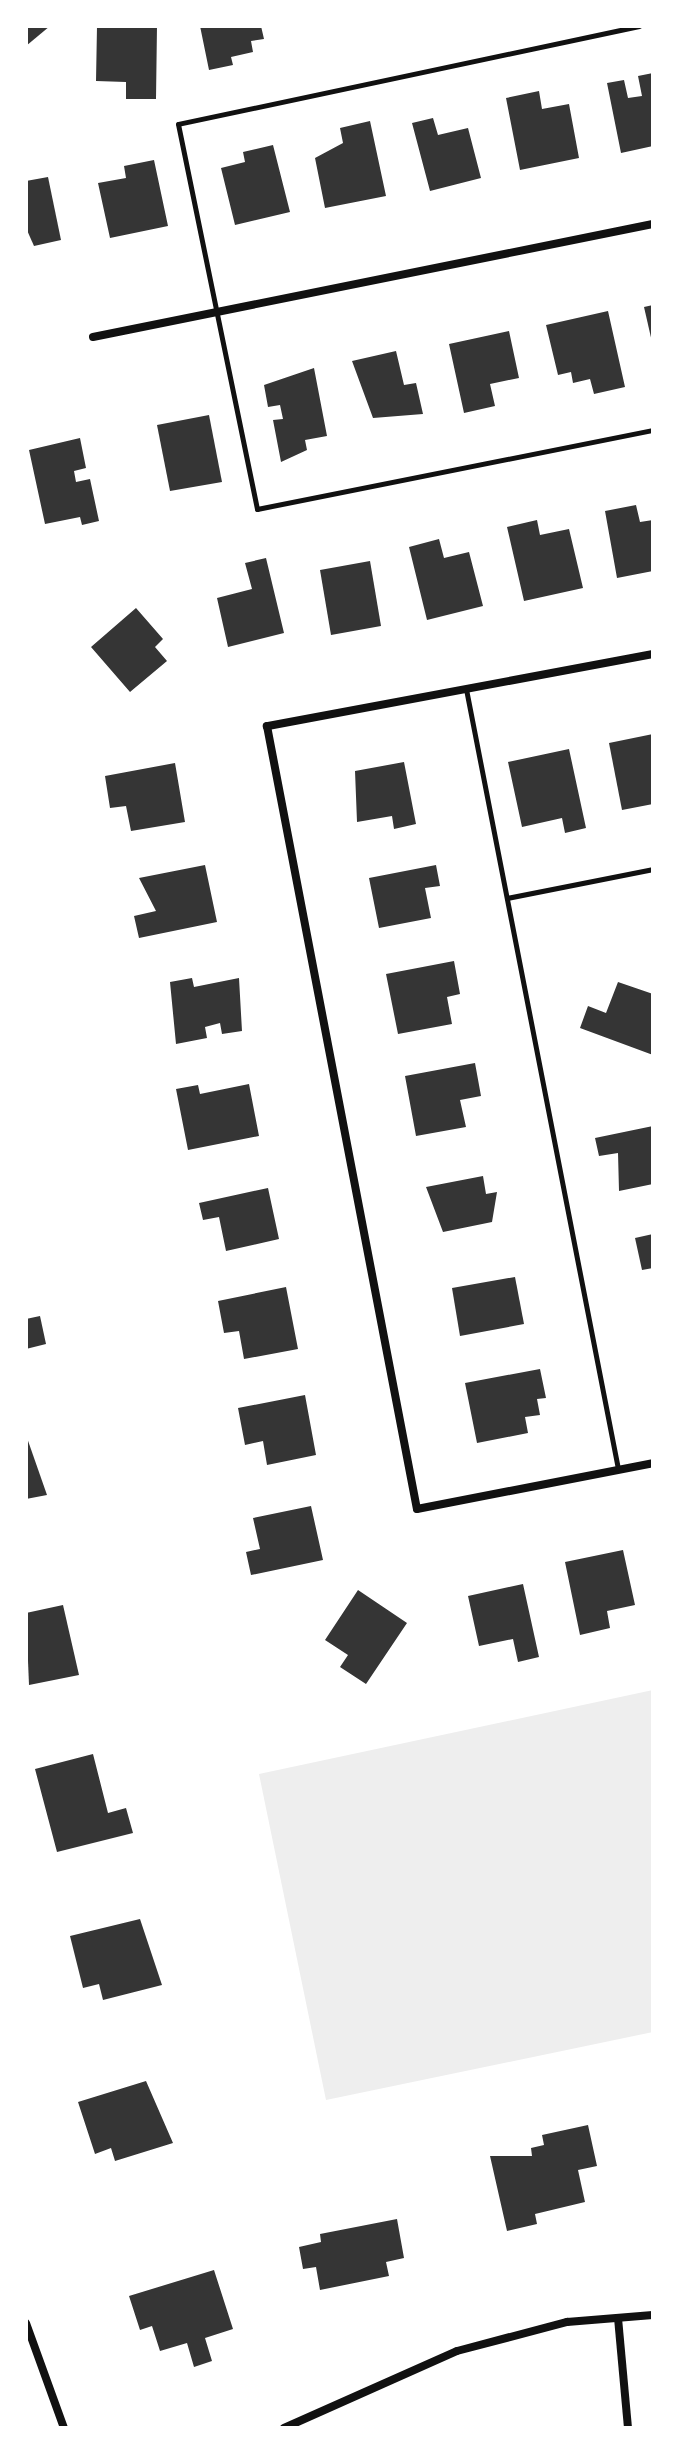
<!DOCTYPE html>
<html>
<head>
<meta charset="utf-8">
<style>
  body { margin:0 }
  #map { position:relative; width:679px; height:2454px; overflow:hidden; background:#fff; font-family:Cabin,sans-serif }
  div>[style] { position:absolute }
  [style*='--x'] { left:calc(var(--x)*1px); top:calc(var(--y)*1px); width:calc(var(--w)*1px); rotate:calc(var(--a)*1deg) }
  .green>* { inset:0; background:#eee }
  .building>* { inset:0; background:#353535 }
  .service>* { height:5px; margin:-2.5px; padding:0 2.5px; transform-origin:2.5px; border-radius:2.5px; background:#111 }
  .minor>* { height:8px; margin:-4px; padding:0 4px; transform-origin:4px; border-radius:4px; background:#111 }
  span { translate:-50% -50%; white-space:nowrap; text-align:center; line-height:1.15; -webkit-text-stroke:7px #fff; paint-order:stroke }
  .frame { position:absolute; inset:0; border:28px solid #fff; pointer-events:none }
</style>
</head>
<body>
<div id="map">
  <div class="green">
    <i style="clip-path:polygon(653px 1690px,653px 2032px,326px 2100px,259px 1774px)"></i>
  </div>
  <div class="building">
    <i style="clip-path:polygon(26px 26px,50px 26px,26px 46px)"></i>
    <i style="clip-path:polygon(97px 26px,157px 26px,156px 99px,126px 99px,126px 82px,96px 81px)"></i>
    <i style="clip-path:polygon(200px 26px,261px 26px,264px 39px,251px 41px,253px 52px,231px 57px,233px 65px,209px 70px)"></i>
    <i style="clip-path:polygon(653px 73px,653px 146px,621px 153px,607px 83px,624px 80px,628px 98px,642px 96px,638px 76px)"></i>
    <i style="clip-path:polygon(539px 91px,542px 109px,569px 104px,579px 158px,520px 170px,506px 98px)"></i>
    <i style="clip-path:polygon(433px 118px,438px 135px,468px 128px,481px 178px,430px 191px,412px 123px)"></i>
    <i style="clip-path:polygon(370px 121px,386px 196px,325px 208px,315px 158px,343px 143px,340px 128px)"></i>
    <i style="clip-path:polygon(273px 145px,290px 212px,235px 225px,221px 168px,245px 162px,243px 152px)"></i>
    <i style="clip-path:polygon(154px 160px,168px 226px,110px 238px,98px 183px,126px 178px,124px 166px)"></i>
    <i style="clip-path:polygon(48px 177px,61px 240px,34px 246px,26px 228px,26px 181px)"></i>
    <i style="clip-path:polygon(653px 305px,653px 341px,652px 342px,644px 307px)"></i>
    <i style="clip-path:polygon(608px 311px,625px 387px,594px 394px,590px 379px,573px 383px,571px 372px,558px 375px,546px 325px)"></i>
    <i style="clip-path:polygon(509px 331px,519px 378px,490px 384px,495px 406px,464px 413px,449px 344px)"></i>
    <i style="clip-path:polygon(396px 351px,404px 385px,416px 383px,423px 414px,373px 418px,352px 361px)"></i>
    <i style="clip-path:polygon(314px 368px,327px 436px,305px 440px,307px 450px,281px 462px,273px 420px,283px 419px,280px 405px,268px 407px,264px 385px)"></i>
    <i style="clip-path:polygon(209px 415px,222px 482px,170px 491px,157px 425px)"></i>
    <i style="clip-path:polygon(80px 438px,86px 468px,74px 471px,76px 482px,90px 479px,99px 521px,82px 525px,80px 517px,45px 524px,29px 450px)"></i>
    <i style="clip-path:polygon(636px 505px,640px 522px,653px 520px,653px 571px,617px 578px,605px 511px)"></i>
    <i style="clip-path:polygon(537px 520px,540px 535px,569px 529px,583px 588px,524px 601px,507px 527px)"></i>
    <i style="clip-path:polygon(439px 539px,444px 558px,469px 552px,483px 606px,427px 620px,409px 547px)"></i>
    <i style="clip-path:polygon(266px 558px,284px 633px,228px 647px,217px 598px,252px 589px,245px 563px)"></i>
    <i style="clip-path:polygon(370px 561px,381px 626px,331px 635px,320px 570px)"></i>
    <i style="clip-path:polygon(136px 608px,163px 639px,155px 647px,167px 661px,130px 692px,91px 647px)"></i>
    <i style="clip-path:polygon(653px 734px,653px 804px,622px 810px,609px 743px)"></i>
    <i style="clip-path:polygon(569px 749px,586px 828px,565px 833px,562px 818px,522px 827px,508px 762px)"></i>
    <i style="clip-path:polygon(404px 762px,416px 824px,394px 829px,392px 816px,357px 822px,355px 771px)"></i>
    <i style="clip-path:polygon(175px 763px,185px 822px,131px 831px,126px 806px,110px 808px,105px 776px)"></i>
    <i style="clip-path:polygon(205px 865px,217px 922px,139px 938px,134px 916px,156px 911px,139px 878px)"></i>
    <i style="clip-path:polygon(436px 865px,440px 886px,425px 888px,431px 918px,379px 928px,369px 878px)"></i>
    <i style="clip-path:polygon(454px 961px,460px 994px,447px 997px,452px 1024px,398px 1034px,386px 974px)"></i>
    <i style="clip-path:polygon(192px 978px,194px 987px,239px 978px,242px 1031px,222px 1034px,220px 1023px,205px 1027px,207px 1038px,176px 1044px,170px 982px)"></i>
    <i style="clip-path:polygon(618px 982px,653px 994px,653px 1055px,580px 1028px,588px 1006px,606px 1013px)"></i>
    <i style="clip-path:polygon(475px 1063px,481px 1096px,460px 1100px,466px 1127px,416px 1136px,405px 1076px)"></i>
    <i style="clip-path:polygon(249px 1084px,259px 1136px,188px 1150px,176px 1089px,198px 1085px,200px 1094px)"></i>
    <i style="clip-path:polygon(653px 1126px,653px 1184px,619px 1191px,618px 1153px,599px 1156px,595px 1138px)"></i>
    <i style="clip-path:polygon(483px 1176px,486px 1194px,497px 1192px,492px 1222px,443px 1232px,426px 1187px)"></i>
    <i style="clip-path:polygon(268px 1188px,279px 1239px,226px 1251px,219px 1217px,203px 1220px,199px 1203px)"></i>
    <i style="clip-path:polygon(653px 1234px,653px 1268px,642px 1270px,635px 1238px)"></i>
    <i style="clip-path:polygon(515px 1277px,524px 1324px,460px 1336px,452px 1288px)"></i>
    <i style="clip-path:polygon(286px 1287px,298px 1349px,244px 1359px,239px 1331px,224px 1333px,218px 1301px)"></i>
    <i style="clip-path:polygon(40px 1316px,46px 1344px,26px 1349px,26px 1319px)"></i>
    <i style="clip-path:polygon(540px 1369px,546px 1398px,537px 1399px,540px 1415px,525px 1417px,528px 1433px,477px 1443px,465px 1383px)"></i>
    <i style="clip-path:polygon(305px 1395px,316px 1455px,267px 1465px,263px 1441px,245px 1445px,238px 1408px)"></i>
    <i style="clip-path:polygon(26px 1435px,47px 1495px,26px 1499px)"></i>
    <i style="clip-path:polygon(311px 1506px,323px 1560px,251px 1575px,246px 1552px,260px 1549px,253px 1518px)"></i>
    <i style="clip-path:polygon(623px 1550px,635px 1605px,607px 1611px,610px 1628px,580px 1635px,565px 1562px)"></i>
    <i style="clip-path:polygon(523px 1584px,539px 1657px,518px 1662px,513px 1639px,479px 1646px,468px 1596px)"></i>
    <i style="clip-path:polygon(358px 1590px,407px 1623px,366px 1684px,340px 1667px,348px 1655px,325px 1640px)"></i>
    <i style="clip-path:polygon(63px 1605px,79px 1675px,29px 1685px,26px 1613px)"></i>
    <i style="clip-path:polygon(93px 1754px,108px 1813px,126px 1808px,133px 1833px,57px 1852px,35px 1769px)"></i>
    <i style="clip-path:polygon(140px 1919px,162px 1985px,103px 2000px,99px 1984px,83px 1988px,70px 1936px)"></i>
    <i style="clip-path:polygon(146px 2081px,173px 2143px,115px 2161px,111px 2148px,95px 2154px,78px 2102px)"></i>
    <i style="clip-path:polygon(588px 2125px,597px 2166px,578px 2170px,585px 2202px,535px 2214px,537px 2224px,507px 2231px,490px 2156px,532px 2156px,531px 2148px,544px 2145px,542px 2135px)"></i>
    <i style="clip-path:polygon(397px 2219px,404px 2258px,386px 2262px,389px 2276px,320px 2290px,316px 2267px,303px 2269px,299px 2247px,321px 2242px,320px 2234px)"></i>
    <i style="clip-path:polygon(214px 2270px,233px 2329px,205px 2338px,212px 2361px,194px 2367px,187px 2343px,160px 2351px,152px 2326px,140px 2330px,129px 2296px)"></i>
  </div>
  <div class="service">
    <i style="--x:639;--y:26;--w:471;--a:168"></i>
    <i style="--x:178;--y:124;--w:393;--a:78.4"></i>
    <i style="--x:257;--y:509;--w:404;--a:-11.3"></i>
    <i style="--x:466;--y:689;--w:795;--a:78.97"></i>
    <i style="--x:507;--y:898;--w:149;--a:-11.2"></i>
  </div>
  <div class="minor">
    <i style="--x:93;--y:337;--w:571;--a:-11.41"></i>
    <i style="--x:653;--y:654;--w:393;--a:169.4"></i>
    <i style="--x:267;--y:726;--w:797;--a:79.16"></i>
    <i style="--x:417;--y:1509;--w:240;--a:-11"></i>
    <i style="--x:618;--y:2318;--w:110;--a:84.8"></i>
    <i style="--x:26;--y:2323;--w:112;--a:70.1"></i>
    <i style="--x:284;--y:2428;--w:189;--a:-24"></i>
    <i style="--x:457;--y:2351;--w:114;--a:-14.8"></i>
    <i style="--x:567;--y:2322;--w:86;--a:-4.7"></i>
  </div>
  <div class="frame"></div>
</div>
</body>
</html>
